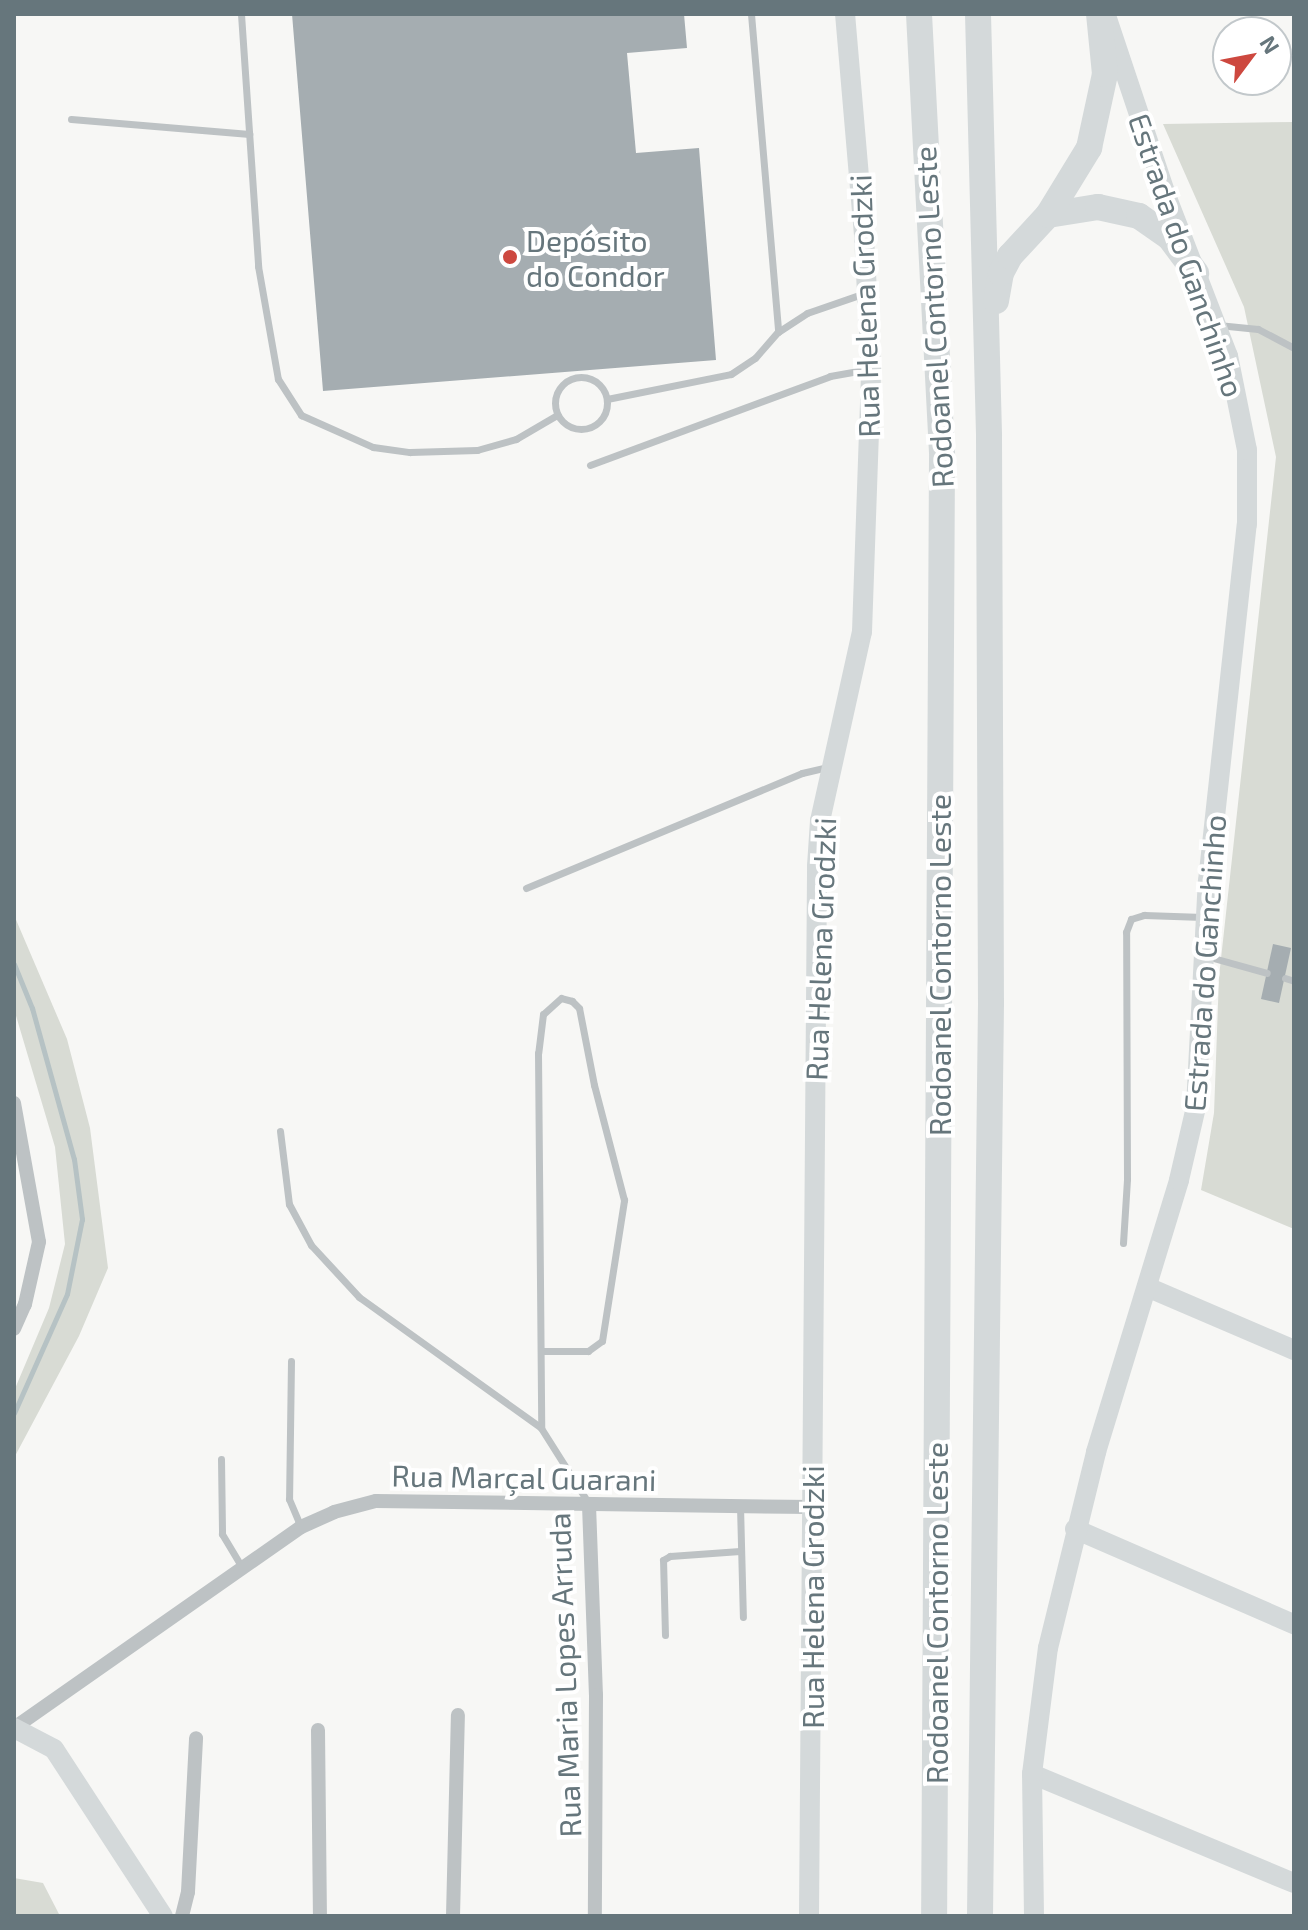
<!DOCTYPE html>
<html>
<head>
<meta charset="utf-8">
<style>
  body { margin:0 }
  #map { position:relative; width:1308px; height:1930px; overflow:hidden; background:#f7f7f5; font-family:"Exo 2",sans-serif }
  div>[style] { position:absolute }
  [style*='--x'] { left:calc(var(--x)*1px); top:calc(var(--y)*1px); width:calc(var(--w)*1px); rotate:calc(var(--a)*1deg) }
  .green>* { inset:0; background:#d8dbd4 }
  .stream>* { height:5px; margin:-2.5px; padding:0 2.5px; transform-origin:2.5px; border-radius:2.5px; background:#b6c2c4 }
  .building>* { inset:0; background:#a5adb1 }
  .lane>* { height:7px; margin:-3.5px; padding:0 3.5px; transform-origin:3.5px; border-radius:3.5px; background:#bdc2c4 }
  .lane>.ring { margin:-3.5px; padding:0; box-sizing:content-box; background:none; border:7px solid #bdc2c4; border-radius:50% }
  .street>* { height:14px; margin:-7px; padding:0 7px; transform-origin:7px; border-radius:7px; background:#bdc2c4 }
  .secondary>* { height:20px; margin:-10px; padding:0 10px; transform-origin:10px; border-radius:10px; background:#d4d9da }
  .highway>* { height:26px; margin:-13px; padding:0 13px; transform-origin:13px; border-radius:13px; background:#d4d9da }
  .dots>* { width:22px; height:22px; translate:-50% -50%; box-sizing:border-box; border:4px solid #fff; border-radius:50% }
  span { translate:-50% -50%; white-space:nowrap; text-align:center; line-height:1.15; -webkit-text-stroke:8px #fff; paint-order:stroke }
  .poi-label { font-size:30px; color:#66767c }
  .left { translate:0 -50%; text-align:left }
  .street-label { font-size:30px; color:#66767c }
  .frame { position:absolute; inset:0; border:16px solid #66767c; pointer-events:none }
  .north { position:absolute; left:1212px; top:16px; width:80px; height:80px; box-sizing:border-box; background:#fff; border:2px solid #c2c8cb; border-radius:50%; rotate:58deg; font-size:22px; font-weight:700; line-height:32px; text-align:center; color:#66767c }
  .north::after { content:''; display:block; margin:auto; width:28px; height:36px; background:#cd483f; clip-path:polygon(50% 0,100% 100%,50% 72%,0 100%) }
</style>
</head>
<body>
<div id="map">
  <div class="green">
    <i style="clip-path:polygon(1294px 122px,1294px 1229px,1201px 1190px,1214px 1113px,1219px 977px,1276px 457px,1244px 307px,1163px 124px)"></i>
    <i style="clip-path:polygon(14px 915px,67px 1039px,90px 1128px,108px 1268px,79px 1336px,14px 1458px,14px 1391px,49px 1308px,65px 1244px,55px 1147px,14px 1009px)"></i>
    <i style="clip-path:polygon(14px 1878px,43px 1883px,60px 1916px,14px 1916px)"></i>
  </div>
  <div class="stream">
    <i style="--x:14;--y:964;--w:48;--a:67.8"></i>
    <i style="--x:32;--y:1008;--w:157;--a:74.5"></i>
    <i style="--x:74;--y:1159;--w:61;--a:82.4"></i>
    <i style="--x:82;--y:1219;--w:76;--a:101.3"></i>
    <i style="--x:67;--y:1294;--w:130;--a:114"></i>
  </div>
  <div class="building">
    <i style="clip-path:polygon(292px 14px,684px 14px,687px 48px,627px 53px,636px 153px,699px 148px,716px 360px,323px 391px)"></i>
    <i style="clip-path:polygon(1273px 944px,1291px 948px,1279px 1003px,1261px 999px)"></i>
  </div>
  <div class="lane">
    <i style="--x:241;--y:14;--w:253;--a:86.1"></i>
    <i style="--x:258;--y:266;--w:115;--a:80"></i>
    <i style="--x:278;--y:379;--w:43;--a:57.4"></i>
    <i style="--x:301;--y:415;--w:79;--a:24"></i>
    <i style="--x:373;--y:447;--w:37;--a:8"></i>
    <i style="--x:410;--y:452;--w:67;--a:-1.7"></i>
    <i style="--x:477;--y:450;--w:41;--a:-15.8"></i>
    <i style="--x:516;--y:439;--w:48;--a:-30.3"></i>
    <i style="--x:751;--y:14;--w:319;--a:85.1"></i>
    <i style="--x:778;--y:332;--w:35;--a:-33"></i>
    <i style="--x:807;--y:313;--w:61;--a:-19"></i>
    <i style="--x:71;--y:119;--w:179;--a:4.8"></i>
    <i style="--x:1218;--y:325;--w:40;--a:5.7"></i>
    <i style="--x:1258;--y:329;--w:41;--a:27.8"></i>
    <i class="ring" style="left:555px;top:377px;width:45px;height:45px"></i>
    <i style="--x:607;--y:399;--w:126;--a:-11.4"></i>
    <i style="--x:731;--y:374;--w:29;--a:-34"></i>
    <i style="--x:755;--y:358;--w:35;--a:-49"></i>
    <i style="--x:590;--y:465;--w:256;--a:-20.3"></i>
    <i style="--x:830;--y:376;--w:40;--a:-10"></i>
    <i style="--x:526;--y:888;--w:299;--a:-22.6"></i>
    <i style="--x:802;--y:773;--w:28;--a:-13"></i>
    <i style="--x:1206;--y:956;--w:63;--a:15.6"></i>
    <i style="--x:1285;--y:978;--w:9;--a:18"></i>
    <i style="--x:280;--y:1131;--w:74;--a:83"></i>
    <i style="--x:289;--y:1204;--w:47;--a:61.8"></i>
    <i style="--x:311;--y:1245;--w:71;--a:47.3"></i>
    <i style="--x:359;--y:1297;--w:224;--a:35.7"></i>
    <i style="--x:541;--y:1428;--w:90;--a:57.7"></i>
    <i style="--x:1123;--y:1243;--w:64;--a:-86.4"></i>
    <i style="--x:1127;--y:1179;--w:247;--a:-90.2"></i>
    <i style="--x:1126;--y:932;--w:14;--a:-69"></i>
    <i style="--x:1131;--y:919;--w:14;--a:-17"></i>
    <i style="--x:1144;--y:915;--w:59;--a:1.9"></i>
    <i style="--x:541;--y:1351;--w:47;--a:0"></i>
    <i style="--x:588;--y:1351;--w:17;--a:-36"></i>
    <i style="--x:602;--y:1341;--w:143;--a:-81.1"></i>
    <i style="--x:624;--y:1200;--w:119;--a:-104.6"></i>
    <i style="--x:594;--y:1085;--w:78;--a:-101"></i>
    <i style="--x:579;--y:1008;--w:10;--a:-135"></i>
    <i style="--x:572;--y:1001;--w:11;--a:-165"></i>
    <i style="--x:561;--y:998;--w:24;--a:138"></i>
    <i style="--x:543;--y:1014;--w:39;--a:97"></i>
    <i style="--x:538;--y:1053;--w:375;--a:89.5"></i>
    <i style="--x:291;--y:1361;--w:138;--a:90.8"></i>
    <i style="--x:289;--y:1499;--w:30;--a:67"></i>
    <i style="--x:221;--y:1459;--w:75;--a:89.2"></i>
    <i style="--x:222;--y:1534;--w:39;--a:59"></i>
    <i style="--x:740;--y:1506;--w:111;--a:88.5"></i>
    <i style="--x:665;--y:1635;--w:75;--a:-91.5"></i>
    <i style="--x:663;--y:1560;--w:8;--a:-30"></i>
    <i style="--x:670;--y:1556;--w:70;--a:-4.1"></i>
  </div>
  <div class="street">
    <i style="--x:14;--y:1103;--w:141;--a:79.8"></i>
    <i style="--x:39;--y:1242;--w:64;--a:102.7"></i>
    <i style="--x:25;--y:1304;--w:27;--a:114"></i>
    <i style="--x:589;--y:1505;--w:190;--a:87.9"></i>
    <i style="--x:596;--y:1695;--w:221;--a:90.3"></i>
    <i style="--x:14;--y:1728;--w:350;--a:-35"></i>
    <i style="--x:301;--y:1527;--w:36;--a:-24"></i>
    <i style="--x:334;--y:1512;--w:43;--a:-14.7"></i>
    <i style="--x:376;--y:1501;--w:436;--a:0.8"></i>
    <i style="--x:318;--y:1730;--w:186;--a:89.4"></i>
    <i style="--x:182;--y:1916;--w:25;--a:-76"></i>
    <i style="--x:188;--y:1892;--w:154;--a:-87"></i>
    <i style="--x:453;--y:1916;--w:201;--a:-88.6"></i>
  </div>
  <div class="secondary">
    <i style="--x:1147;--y:1287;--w:160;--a:23.2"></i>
    <i style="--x:1075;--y:1529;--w:239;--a:23.5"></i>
    <i style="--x:14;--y:1728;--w:45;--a:27.7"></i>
    <i style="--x:54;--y:1749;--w:199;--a:56.9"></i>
    <i style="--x:1032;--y:1774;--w:284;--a:22.6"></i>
    <i style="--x:809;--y:1916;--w:1050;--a:-89.56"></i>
    <i style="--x:817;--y:866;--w:45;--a:-86.2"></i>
    <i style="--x:820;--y:821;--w:194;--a:-77.5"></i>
    <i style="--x:862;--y:632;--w:263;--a:-88"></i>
    <i style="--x:871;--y:369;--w:134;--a:-93"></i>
    <i style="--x:864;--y:235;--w:222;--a:-94.9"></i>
    <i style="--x:1034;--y:1916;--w:142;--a:-90.8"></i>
    <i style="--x:1032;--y:1774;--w:127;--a:-82.8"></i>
    <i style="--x:1048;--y:1648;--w:202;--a:-76.2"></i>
    <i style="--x:1096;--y:1452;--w:284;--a:-73"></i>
    <i style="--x:1179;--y:1180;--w:75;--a:-76.9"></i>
    <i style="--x:1196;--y:1107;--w:226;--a:-87"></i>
    <i style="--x:1208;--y:881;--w:359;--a:-83.8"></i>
    <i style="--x:1247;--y:524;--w:74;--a:-90"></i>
    <i style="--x:1247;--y:450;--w:96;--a:-101.4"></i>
    <i style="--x:1228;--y:356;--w:169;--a:-111.1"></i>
    <i style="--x:1167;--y:198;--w:189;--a:-108.5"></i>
  </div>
  <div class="highway">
    <i style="--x:919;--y:14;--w:446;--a:87"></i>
    <i style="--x:942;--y:459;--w:1457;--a:90.31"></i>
    <i style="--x:978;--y:14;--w:422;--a:88.5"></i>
    <i style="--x:989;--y:436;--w:567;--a:89.8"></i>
    <i style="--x:991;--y:1003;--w:913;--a:90.69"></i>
    <i style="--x:1048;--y:215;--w:51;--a:-9.1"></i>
    <i style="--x:1098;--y:207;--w:42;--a:12.4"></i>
    <i style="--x:1139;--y:216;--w:38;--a:35"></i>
    <i style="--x:1170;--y:238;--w:44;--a:53.4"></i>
    <i style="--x:996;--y:301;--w:28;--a:-80"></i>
    <i style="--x:1001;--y:273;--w:19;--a:-62"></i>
    <i style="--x:1010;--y:256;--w:56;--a:-47.2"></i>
    <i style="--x:1048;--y:215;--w:79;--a:-58.5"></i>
    <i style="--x:1089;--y:148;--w:76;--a:-77.8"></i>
    <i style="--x:1105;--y:74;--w:60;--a:-95.7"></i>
  </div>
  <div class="dots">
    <i style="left:510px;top:257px;background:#cd483f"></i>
  </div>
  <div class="poi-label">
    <span class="left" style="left:526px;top:257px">Depósito<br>do Condor</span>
  </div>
  <div class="street-label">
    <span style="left:1187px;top:255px;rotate:71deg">Estrada do Ganchinho</span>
    <span style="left:864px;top:306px;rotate:-92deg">Rua Helena Grodzki</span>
    <span style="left:933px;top:317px;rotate:-93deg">Rodoanel Contorno Leste</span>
    <span style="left:820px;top:949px;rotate:-88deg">Rua Helena Grodzki</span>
    <span style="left:1204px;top:963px;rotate:-86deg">Estrada do Ganchinho</span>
    <span style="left:939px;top:965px;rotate:-90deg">Rodoanel Contorno Leste</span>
    <span style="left:524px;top:1477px;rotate:1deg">Rua Marçal Guarani</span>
    <span style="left:812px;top:1597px;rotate:-90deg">Rua Helena Grodzki</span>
    <span style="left:936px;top:1613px;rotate:-90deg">Rodoanel Contorno Leste</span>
    <span style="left:564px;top:1675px;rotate:-92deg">Rua Maria Lopes Arruda</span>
  </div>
  <div class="frame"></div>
  <div class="north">N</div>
</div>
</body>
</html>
